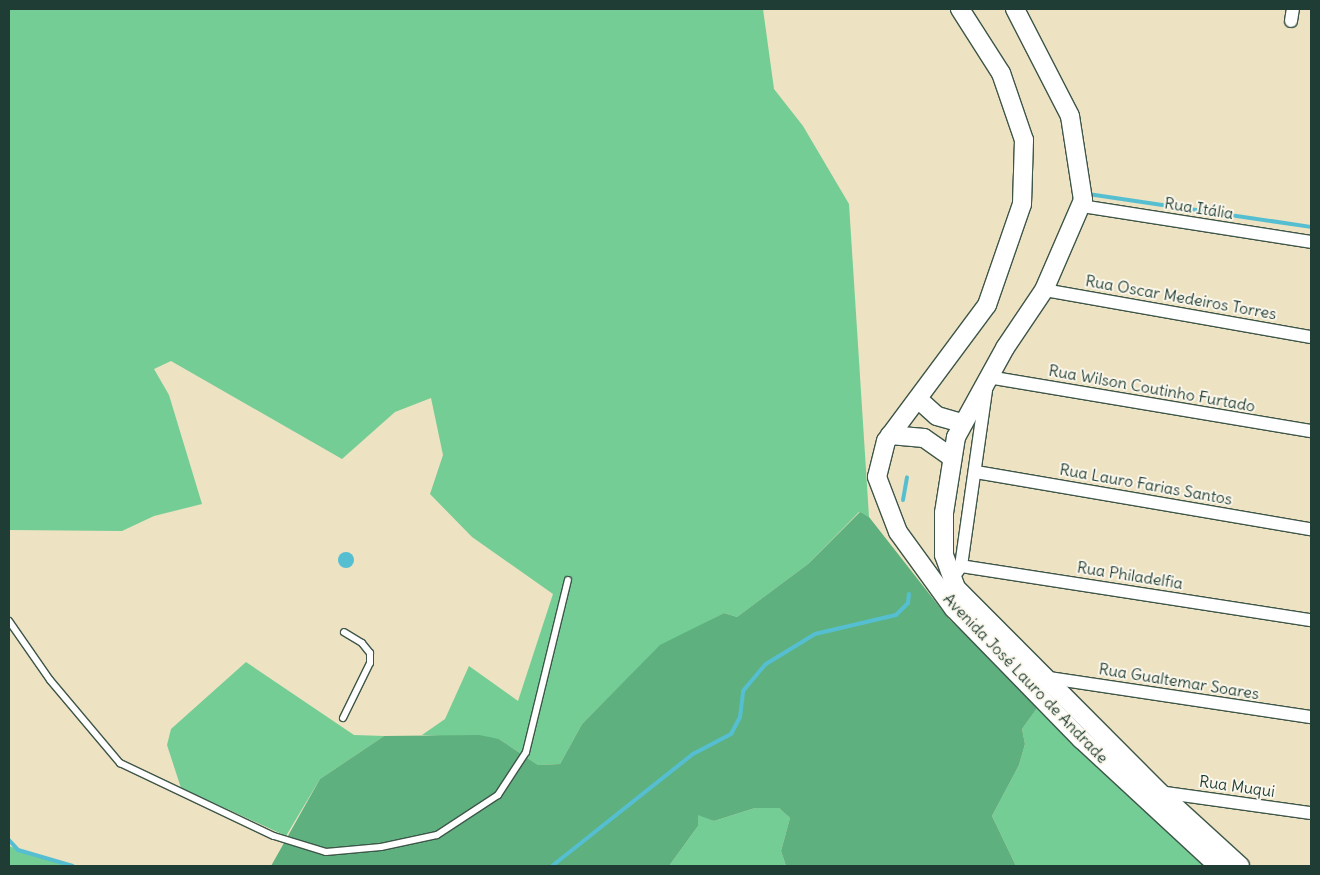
<!DOCTYPE html>
<html>
<head>
<meta charset="utf-8">
<style>
  body { margin:0 }
  #map { position:relative; width:1320px; height:875px; overflow:hidden; background:#ede2c1; font-family:Delius,sans-serif }
  div>[style] { position:absolute }
  [style*='--x'] { left:calc(var(--x)*1px); top:calc(var(--y)*1px); width:calc(var(--w)*1px); rotate:calc(var(--a)*1deg) }
  .green>* { inset:0; background:#73cd95 }
  .forest>* { inset:0; background:#5eb07e }
  .water>* { inset:0; background:#55bfd1 }
  .round { border-radius:50% }
  .stream>* { height:4px; margin:-2px; padding:0 2px; transform-origin:2px; border-radius:2px; background:#55bfd1 }
  .roads { filter:drop-shadow(1px 0 #3e5649) drop-shadow(-1px 0 #3e5649) drop-shadow(0 1px #3e5649) drop-shadow(0 -1px #3e5649) }
  .lane>* { height:6px; margin:-3px; padding:0 3px; transform-origin:3px; border-radius:3px; background:#fff }
  .street>* { height:12px; margin:-6px; padding:0 6px; transform-origin:6px; border-radius:6px; background:#fff }
  .secondary>* { height:18px; margin:-9px; padding:0 9px; transform-origin:9px; border-radius:9px; background:#fff }
  span { translate:-50% -50%; white-space:nowrap; text-align:center; line-height:1.15; -webkit-text-stroke:4px #fbf7ec; paint-order:stroke }
  .street-label { font-size:16px; color:#1f3d34 }
  .frame { position:absolute; inset:0; border:10px solid #1f3d34; pointer-events:none }
</style>
</head>
<body>
<div id="map">
  <div class="green">
    <i style="clip-path:polygon(9px 9px,763px 9px,774px 89px,803px 126px,849px 204px,869px 517px,859px 512px,808px 564px,737px 617px,724px 613px,660px 646px,582px 724px,560px 764px,538px 765px,499px 739px,422px 735px,445px 719px,469px 666px,518px 701px,553px 594px,472px 537px,430px 494px,443px 455px,431px 398px,395px 412px,342px 459px,171px 361px,154px 369px,169px 395px,202px 504px,154px 516px,122px 531px,9px 530px)"></i>
    <i style="clip-path:polygon(246px 662px,354px 735px,384px 736px,320px 779px,286px 836px,181px 788px,167px 745px,171px 729px)"></i>
    <i style="clip-path:polygon(1040px 704px,1212px 866px,1016px 866px,992px 816px,1019px 765px,1025px 744px,1022px 729px)"></i>
    <i style="clip-path:polygon(755px 808px,779px 808px,790px 818px,781px 851px,786px 866px,669px 866px,698px 826px,698px 814px,714px 821px)"></i>
    <i style="clip-path:polygon(9px 846px,67px 866px,9px 866px)"></i>
  </div>
  <div class="forest">
    <i style="clip-path:polygon(860px 512px,869px 517px,949px 619px,1040px 704px,1022px 729px,1025px 744px,1019px 765px,992px 816px,1016px 866px,786px 866px,781px 851px,790px 818px,779px 808px,755px 808px,714px 821px,698px 815px,698px 826px,669px 866px,271px 866px,320px 779px,384px 736px,479px 735px,499px 739px,538px 765px,560px 764px,582px 724px,660px 645px,724px 613px,737px 617px,808px 564px)"></i>
  </div>
  <div class="water">
    <i class="round" style="left:338px;top:552px;width:16px;height:16px"></i>
  </div>
  <div class="stream">
    <i style="--x:1088;--y:194;--w:225;--a:8.4"></i>
    <i style="--x:903;--y:500;--w:23;--a:-80"></i>
    <i style="--x:9;--y:840;--w:13;--a:48"></i>
    <i style="--x:18;--y:850;--w:57;--a:16.2"></i>
    <i style="--x:552;--y:866;--w:180;--a:-38.5"></i>
    <i style="--x:693;--y:754;--w:43;--a:-27.8"></i>
    <i style="--x:731;--y:734;--w:19;--a:-62"></i>
    <i style="--x:740;--y:717;--w:26;--a:-83"></i>
    <i style="--x:743;--y:691;--w:35;--a:-50"></i>
    <i style="--x:766;--y:664;--w:57;--a:-31.5"></i>
    <i style="--x:815;--y:634;--w:83;--a:-13.2"></i>
    <i style="--x:896;--y:615;--w:17;--a:-45"></i>
    <i style="--x:908;--y:603;--w:9;--a:-84"></i>
  </div>
  <div class="roads">
    <div class="lane">
      <i style="--x:9;--y:621;--w:72;--a:55.2"></i>
      <i style="--x:50;--y:680;--w:109;--a:49.9"></i>
      <i style="--x:120;--y:763;--w:170;--a:25.4"></i>
      <i style="--x:274;--y:836;--w:54;--a:17.1"></i>
      <i style="--x:326;--y:852;--w:55;--a:-5.2"></i>
      <i style="--x:381;--y:847;--w:57;--a:-12.1"></i>
      <i style="--x:437;--y:835;--w:73;--a:-33.3"></i>
      <i style="--x:498;--y:795;--w:51;--a:-56.9"></i>
      <i style="--x:526;--y:752;--w:177;--a:-76.3"></i>
      <i style="--x:343;--y:718;--w:61;--a:-63.9"></i>
      <i style="--x:370;--y:663;--w:10;--a:-90"></i>
      <i style="--x:370;--y:653;--w:13;--a:-129"></i>
      <i style="--x:362;--y:643;--w:21;--a:-149"></i>
    </div>
    <div class="street">
      <i style="--x:1291;--y:21;--w:12;--a:-81"></i>
      <i style="--x:1082;--y:206;--w:232;--a:8.9"></i>
      <i style="--x:1044;--y:290;--w:271;--a:10"></i>
      <i style="--x:976;--y:472;--w:340;--a:9.7"></i>
      <i style="--x:961;--y:566;--w:191;--a:-81.9"></i>
      <i style="--x:988;--y:377;--w:327;--a:9.5"></i>
      <i style="--x:957;--y:572;--w:7;--a:-56"></i>
      <i style="--x:961;--y:566;--w:354;--a:8.8"></i>
      <i style="--x:1043;--y:677;--w:271;--a:8.5"></i>
      <i style="--x:1159;--y:792;--w:153;--a:7.9"></i>
    </div>
    <div class="secondary">
      <i style="--x:960;--y:9;--w:76;--a:57.4"></i>
      <i style="--x:1001;--y:73;--w:71;--a:71.1"></i>
      <i style="--x:1024;--y:140;--w:64;--a:91.8"></i>
      <i style="--x:1022;--y:204;--w:107;--a:109.1"></i>
      <i style="--x:987;--y:305;--w:169;--a:126.6"></i>
      <i style="--x:886;--y:441;--w:37;--a:104"></i>
      <i style="--x:877;--y:477;--w:59;--a:69.1"></i>
      <i style="--x:898;--y:532;--w:95;--a:54"></i>
      <i style="--x:954;--y:609;--w:182;--a:45.7"></i>
      <i style="--x:1081;--y:739;--w:187;--a:42.8"></i>
      <i style="--x:1015;--y:9;--w:120;--a:62.8"></i>
      <i style="--x:1070;--y:116;--w:85;--a:81.2"></i>
      <i style="--x:1083;--y:200;--w:98;--a:113.4"></i>
      <i style="--x:1044;--y:290;--w:70;--a:123.9"></i>
      <i style="--x:1005;--y:348;--w:102;--a:118.8"></i>
      <i style="--x:956;--y:437;--w:77;--a:99"></i>
      <i style="--x:944;--y:513;--w:42;--a:90"></i>
      <i style="--x:944;--y:555;--w:35;--a:70"></i>
      <i style="--x:956;--y:588;--w:288;--a:45.1"></i>
      <i style="--x:1159;--y:792;--w:110;--a:42.4"></i>
      <i style="--x:918;--y:399;--w:25;--a:42"></i>
      <i style="--x:937;--y:416;--w:26;--a:16"></i>
      <i style="--x:890;--y:435;--w:34;--a:5"></i>
      <i style="--x:924;--y:438;--w:32;--a:35"></i>
    </div>
  </div>
  <div class="street-label">
    <span style="left:1199px;top:208px;rotate:9deg">Rua Itália</span>
    <span style="left:1181px;top:297px;rotate:10deg">Rua Oscar Medeiros Torres</span>
    <span style="left:1152px;top:388px;rotate:10deg">Rua Wilson Coutinho Furtado</span>
    <span style="left:1146px;top:484px;rotate:10deg">Rua Lauro Farias Santos</span>
    <span style="left:1130px;top:575px;rotate:9deg">Rua Philadelfia</span>
    <span style="left:1026px;top:678px;rotate:46deg">Avenida José Lauro de Andrade</span>
    <span style="left:1179px;top:681px;rotate:9deg">Rua Gualtemar Soares</span>
    <span style="left:1237px;top:786px;rotate:8deg">Rua Muqui</span>
  </div>
  <div class="frame"></div>
</div>
</body>
</html>
